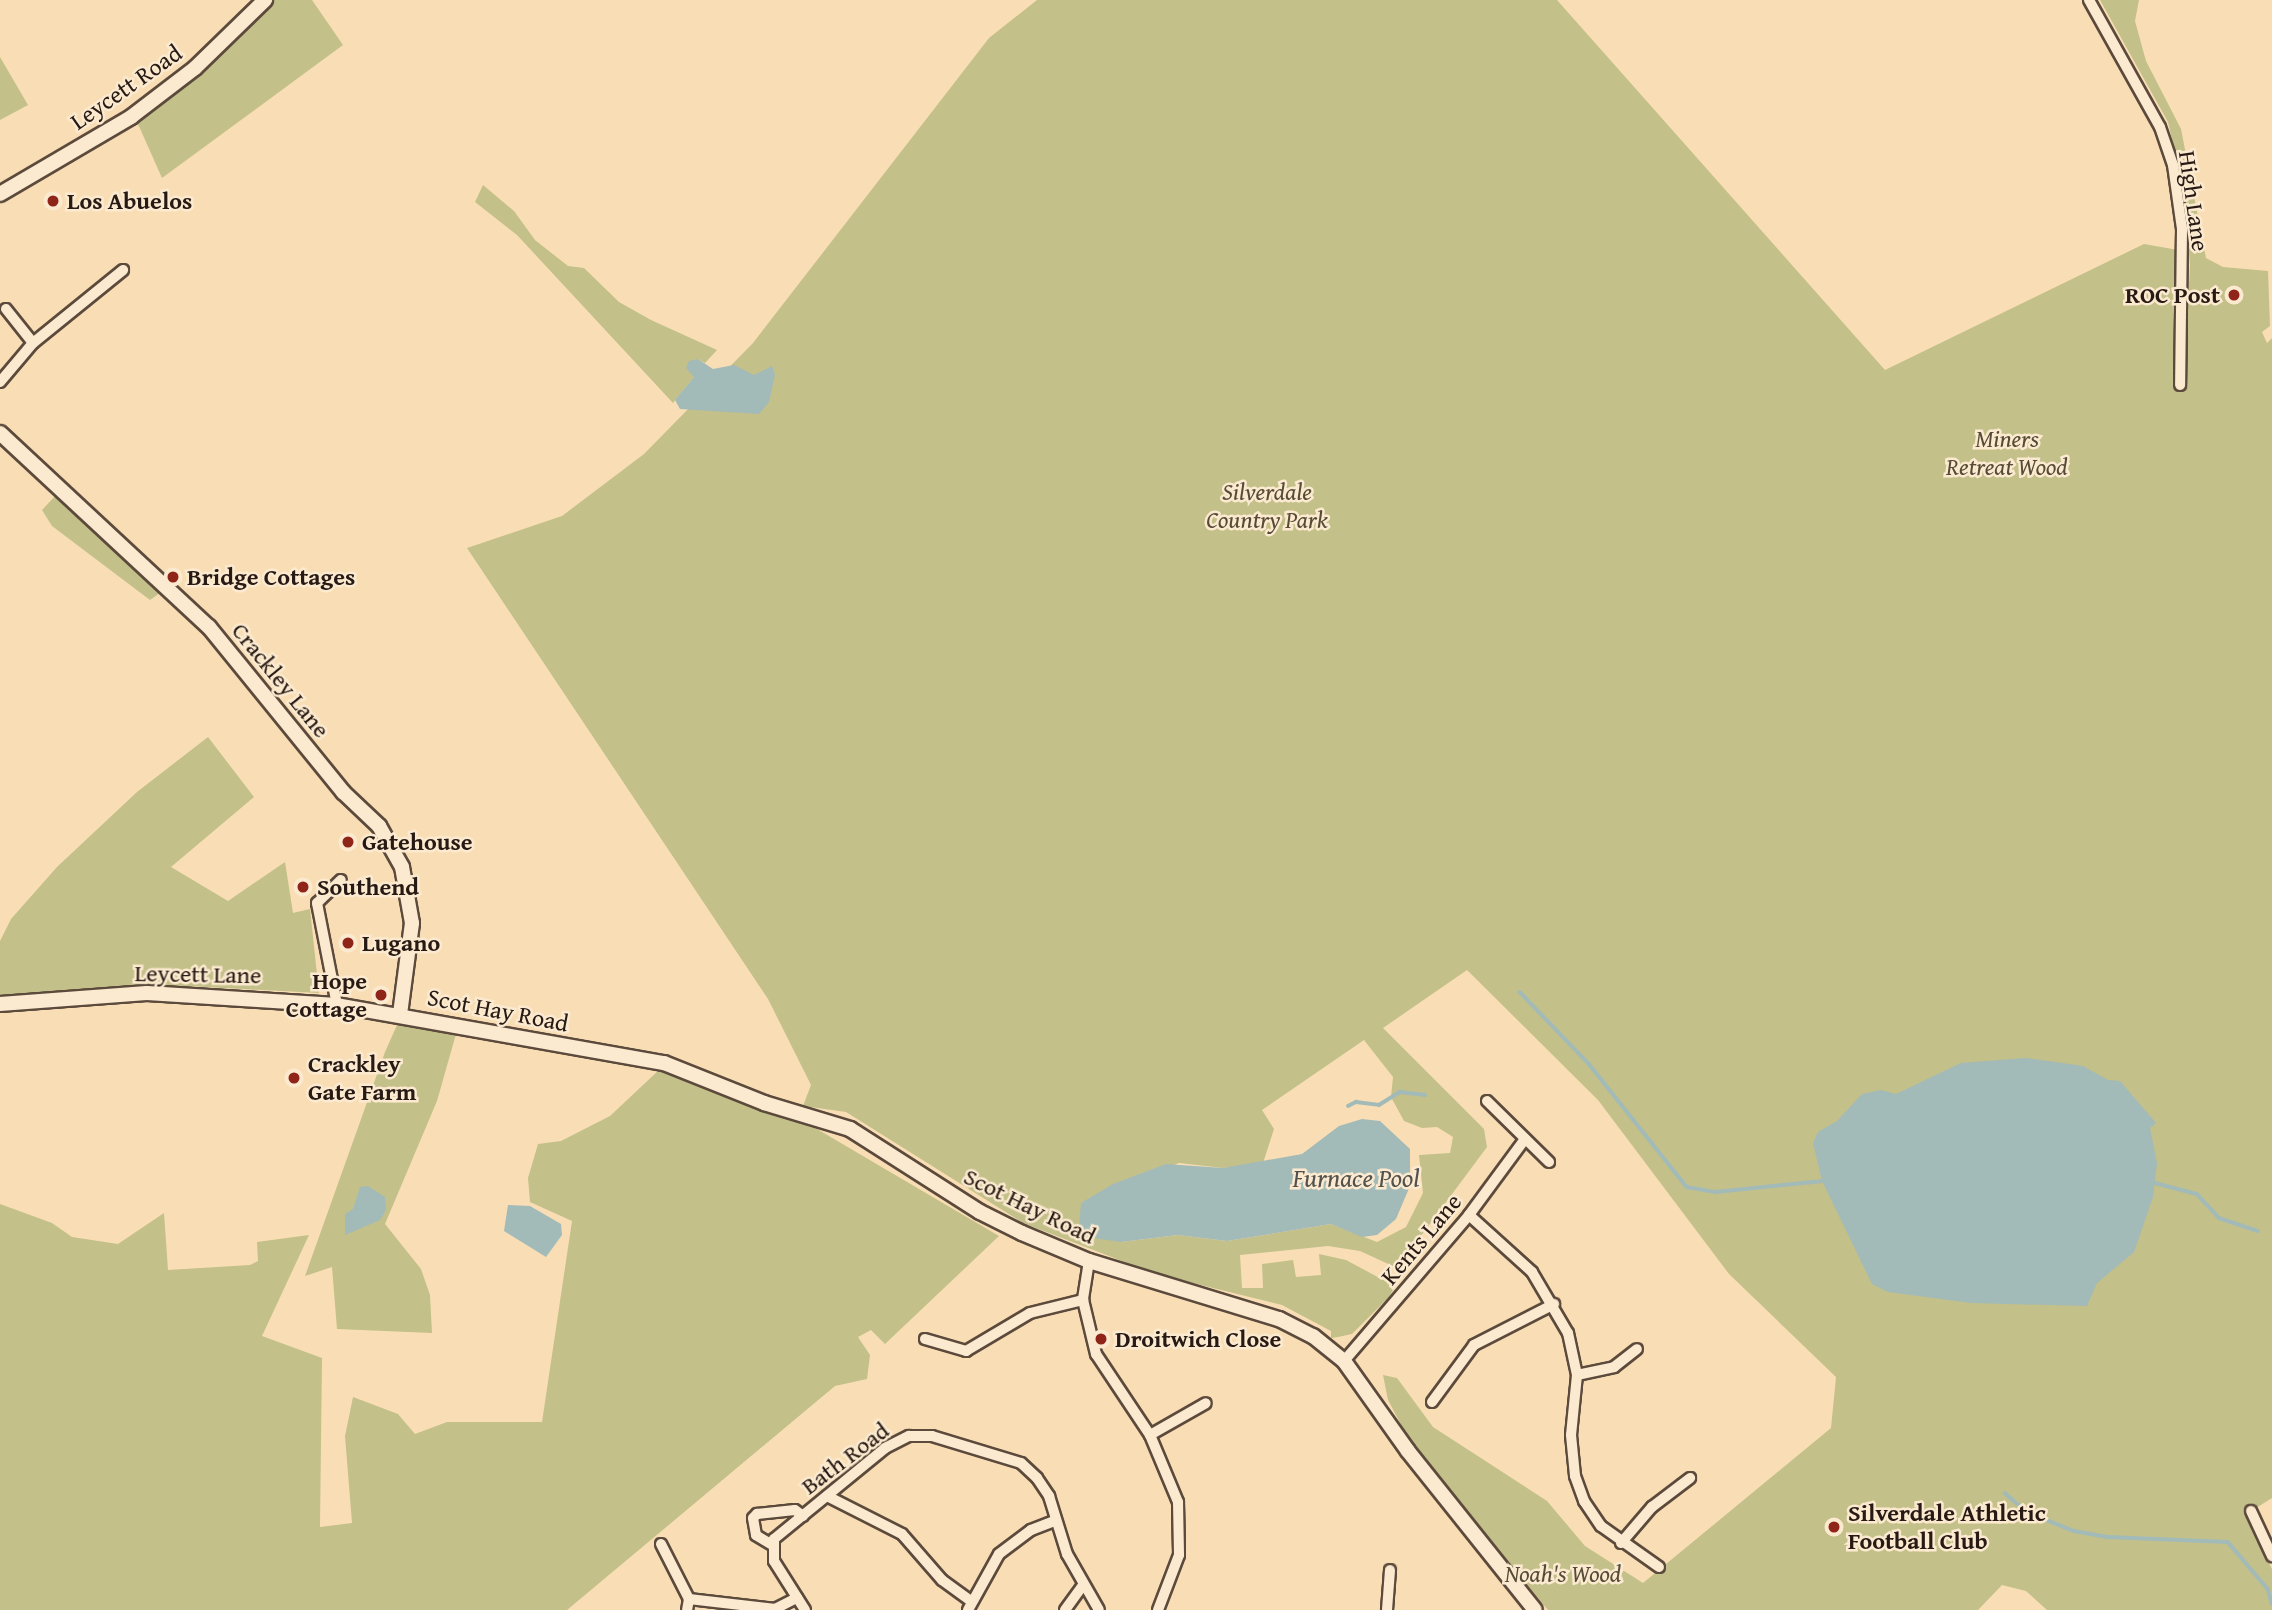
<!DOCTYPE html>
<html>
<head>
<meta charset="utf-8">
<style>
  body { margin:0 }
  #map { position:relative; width:2272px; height:1610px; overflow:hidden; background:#f9deb5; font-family:"Gentium Book Plus",serif }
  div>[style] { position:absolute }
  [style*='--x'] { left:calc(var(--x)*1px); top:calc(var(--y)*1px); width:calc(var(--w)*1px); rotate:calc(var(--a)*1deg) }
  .green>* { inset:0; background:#c3c08a }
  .water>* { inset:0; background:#a2bab8 }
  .stream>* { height:3.5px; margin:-1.75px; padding:0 1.75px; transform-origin:1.75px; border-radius:1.75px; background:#a2bab8 }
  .roads { filter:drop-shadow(2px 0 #5c4a3c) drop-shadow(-2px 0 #5c4a3c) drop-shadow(0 2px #5c4a3c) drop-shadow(0 -2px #5c4a3c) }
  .minor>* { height:10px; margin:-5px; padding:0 5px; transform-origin:5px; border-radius:5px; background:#fbeacf }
  .tertiary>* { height:14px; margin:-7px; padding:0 7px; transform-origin:7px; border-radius:7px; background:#fbeacf }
  .dots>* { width:19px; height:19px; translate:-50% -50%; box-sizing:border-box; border:4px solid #fbeacf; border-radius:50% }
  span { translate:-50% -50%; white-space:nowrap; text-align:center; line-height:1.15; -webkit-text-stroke:5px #fbeacf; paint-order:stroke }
  .street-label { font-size:24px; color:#271913 }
  .poi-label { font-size:24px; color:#271913; font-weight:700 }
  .left { translate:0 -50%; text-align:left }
  .right { translate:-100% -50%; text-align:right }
  .park-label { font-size:24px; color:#564b37; font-style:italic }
  .water-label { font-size:26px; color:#52514d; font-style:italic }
</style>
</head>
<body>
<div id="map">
  <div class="green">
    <i style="clip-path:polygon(274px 0,312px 0,343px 45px,162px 178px,138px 124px)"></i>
    <i style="clip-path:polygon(evenodd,1037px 0,1557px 0,1885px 370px,2144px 244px,2178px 250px,2186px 348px,2190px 265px,2184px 192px,2168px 122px,2100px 0,2139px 0,2135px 21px,2146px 61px,2181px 129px,2206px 258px,2223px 267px,2268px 271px,2270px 326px,2262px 332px,2267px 343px,2272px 338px,2272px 1498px,2245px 1515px,2272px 1569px,2272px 1610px,2047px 1610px,2026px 1591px,2002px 1585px,1978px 1610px,1548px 1610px,1415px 1451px,1388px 1400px,1383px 1375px,1397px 1378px,1433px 1427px,1547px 1501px,1585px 1546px,1643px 1583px,1831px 1428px,1836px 1377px,1729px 1274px,1598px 1100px,1467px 970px,1383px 1028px,1484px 1129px,1487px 1147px,1397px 1268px,1360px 1251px,1328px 1246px,1240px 1255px,1242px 1288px,1263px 1288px,1262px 1264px,1293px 1260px,1296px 1277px,1321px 1275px,1319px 1254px,1346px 1260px,1387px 1282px,1393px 1290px,1389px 1297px,1352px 1334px,1338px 1337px,1331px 1338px,1331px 1331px,1282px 1305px,1156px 1274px,1023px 1223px,846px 1112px,803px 1106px,811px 1085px,768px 999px,467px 548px,562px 516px,644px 454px,753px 343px,989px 38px,1037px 0,1364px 1040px,1393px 1077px,1391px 1097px,1404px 1121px,1422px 1128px,1437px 1127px,1453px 1137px,1450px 1153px,1419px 1155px,1423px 1193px,1406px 1227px,1377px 1242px,1331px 1224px,1227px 1241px,1178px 1235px,1121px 1242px,1081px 1203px,1179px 1163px,1223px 1168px,1263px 1163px,1274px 1129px,1262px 1110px,1364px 1040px)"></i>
    <i style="clip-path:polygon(0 57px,28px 105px,0 120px)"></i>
    <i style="clip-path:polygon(483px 185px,514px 211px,535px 240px,568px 266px,584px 268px,619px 302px,651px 320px,717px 350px,705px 363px,698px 359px,694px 377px,673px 403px,517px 235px,475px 202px)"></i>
    <i style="clip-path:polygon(58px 493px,164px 590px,150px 600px,52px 526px,42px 510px)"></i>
    <i style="clip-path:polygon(208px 737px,254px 797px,171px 867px,228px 901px,285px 862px,293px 913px,310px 909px,319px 993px,188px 986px,0 995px,0 941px,11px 919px,57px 867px,137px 792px)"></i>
    <i style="clip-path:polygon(402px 1023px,456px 1034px,437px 1101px,385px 1224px,421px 1269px,430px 1295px,432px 1333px,337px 1329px,332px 1267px,305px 1276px,385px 1052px,397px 1025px)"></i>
    <i style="clip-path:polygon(659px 1070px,817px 1129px,999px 1236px,885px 1344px,871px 1330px,858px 1337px,870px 1355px,867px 1379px,835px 1386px,567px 1610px,0 1610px,0 1204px,52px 1223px,72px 1237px,118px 1244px,164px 1213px,168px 1270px,250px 1265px,258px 1261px,257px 1242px,309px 1235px,262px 1336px,322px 1358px,320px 1527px,352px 1523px,345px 1436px,353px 1397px,398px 1414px,415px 1434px,447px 1422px,542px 1422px,572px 1221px,530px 1202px,528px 1178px,538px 1144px,561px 1141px,610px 1116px)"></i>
  </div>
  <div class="water">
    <i style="clip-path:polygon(698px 359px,713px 369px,734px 365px,754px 375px,772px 366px,775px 375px,769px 402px,759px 414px,680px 409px,675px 400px,694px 377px,686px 368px,689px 361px)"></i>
    <i style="clip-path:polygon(2026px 1058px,2083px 1066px,2108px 1080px,2120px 1081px,2156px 1123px,2150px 1128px,2157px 1163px,2153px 1197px,2134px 1252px,2097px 1283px,2087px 1306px,1971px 1303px,1888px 1292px,1872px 1284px,1822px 1181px,1813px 1143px,1818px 1132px,1837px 1121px,1862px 1094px,1881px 1090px,1896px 1094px,1961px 1063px)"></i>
    <i style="clip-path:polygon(1362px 1119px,1380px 1121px,1410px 1149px,1410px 1186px,1396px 1219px,1377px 1235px,1362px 1237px,1331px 1224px,1227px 1241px,1178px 1235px,1121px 1242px,1087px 1237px,1079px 1229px,1081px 1203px,1113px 1184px,1166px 1164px,1223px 1168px,1302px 1154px,1339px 1126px)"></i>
    <i style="clip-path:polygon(368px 1186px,385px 1197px,386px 1210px,380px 1220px,345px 1235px,345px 1214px,353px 1209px,360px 1187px)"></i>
    <i style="clip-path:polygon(508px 1205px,530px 1206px,561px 1224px,562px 1235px,546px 1257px,504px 1231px)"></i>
  </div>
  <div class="stream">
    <i style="--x:1520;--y:992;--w:101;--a:46.2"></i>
    <i style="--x:1590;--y:1065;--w:156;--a:51.5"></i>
    <i style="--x:1687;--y:1187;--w:29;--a:10"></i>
    <i style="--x:1716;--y:1192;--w:107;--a:-5.9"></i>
    <i style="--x:1348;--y:1106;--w:9;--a:-27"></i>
    <i style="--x:1356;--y:1102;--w:23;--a:7"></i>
    <i style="--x:1379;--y:1105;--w:25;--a:-32"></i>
    <i style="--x:1400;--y:1092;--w:25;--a:7"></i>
    <i style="--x:2155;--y:1183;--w:43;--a:14.7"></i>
    <i style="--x:2197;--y:1194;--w:33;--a:47"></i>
    <i style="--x:2219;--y:1218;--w:41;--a:18.4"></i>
    <i style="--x:2005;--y:1493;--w:29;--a:41"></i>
    <i style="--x:2027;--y:1512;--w:51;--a:22"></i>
    <i style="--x:2074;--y:1531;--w:35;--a:10"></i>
    <i style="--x:2108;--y:1537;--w:120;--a:2.4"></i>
    <i style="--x:2228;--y:1542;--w:62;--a:49.6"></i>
    <i style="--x:2268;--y:1589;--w:15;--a:74"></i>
  </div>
  <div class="roads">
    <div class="minor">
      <i style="--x:2089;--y:0;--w:145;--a:60.8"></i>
      <i style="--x:2160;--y:127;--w:40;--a:71.1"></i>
      <i style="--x:2173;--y:165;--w:65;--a:82"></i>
      <i style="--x:2182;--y:229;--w:156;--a:90.7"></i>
      <i style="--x:6;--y:309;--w:43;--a:51.5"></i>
      <i style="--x:0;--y:382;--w:51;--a:-49.8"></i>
      <i style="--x:33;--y:343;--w:116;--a:-39"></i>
      <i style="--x:337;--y:1005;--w:104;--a:-101.1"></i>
      <i style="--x:317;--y:903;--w:33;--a:-44"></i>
      <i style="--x:1487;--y:1101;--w:87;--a:44.5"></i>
      <i style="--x:1469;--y:1215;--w:85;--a:42.1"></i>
      <i style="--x:1532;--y:1272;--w:71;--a:59.5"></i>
      <i style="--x:1568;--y:1333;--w:43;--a:77.9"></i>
      <i style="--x:1577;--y:1375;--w:60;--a:95.7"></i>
      <i style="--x:1571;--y:1435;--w:41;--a:84.4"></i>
      <i style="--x:1575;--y:1476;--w:27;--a:70"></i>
      <i style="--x:1584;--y:1501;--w:30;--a:56"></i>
      <i style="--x:1601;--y:1526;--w:71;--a:35.3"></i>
      <i style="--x:1089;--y:1261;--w:39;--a:99"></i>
      <i style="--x:1083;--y:1300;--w:56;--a:76.5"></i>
      <i style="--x:1096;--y:1354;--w:97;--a:56.3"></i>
      <i style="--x:1150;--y:1435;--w:73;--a:67.3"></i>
      <i style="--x:1178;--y:1502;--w:53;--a:88.9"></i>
      <i style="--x:1179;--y:1555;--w:59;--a:110.9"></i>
      <i style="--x:925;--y:1339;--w:43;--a:16.3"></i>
      <i style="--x:966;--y:1351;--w:74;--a:-30.7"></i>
      <i style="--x:1030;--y:1313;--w:55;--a:-13.8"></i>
      <i style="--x:1344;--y:1361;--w:192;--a:-49.4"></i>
      <i style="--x:1469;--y:1215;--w:94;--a:-53.6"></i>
      <i style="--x:1577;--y:1375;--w:38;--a:-12"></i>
      <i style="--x:1614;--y:1367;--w:29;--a:-38"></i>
      <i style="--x:1432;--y:1402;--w:71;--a:-53.6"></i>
      <i style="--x:1474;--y:1345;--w:90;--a:-27.1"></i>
      <i style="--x:1150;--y:1435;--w:64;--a:-29.7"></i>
      <i style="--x:827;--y:1496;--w:84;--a:26.9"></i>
      <i style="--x:902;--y:1534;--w:61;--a:49"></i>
      <i style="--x:942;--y:1580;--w:34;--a:36"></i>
      <i style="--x:2251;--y:1511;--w:50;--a:65"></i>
      <i style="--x:1621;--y:1543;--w:48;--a:-49.3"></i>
      <i style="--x:1652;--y:1507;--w:48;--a:-37.3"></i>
      <i style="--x:661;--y:1544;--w:62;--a:63"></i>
      <i style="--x:689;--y:1599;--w:11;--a:100"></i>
      <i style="--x:774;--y:1546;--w:21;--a:-149"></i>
      <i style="--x:756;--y:1535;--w:17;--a:-100"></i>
      <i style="--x:753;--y:1518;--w:6;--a:-45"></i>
      <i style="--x:757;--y:1514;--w:38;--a:-6"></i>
      <i style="--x:795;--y:1510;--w:10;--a:37"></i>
      <i style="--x:689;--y:1599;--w:87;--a:6.6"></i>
      <i style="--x:775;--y:1609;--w:25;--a:-27"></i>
      <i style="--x:805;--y:1610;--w:58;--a:-122.3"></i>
      <i style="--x:774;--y:1561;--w:22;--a:-90"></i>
      <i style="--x:774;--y:1539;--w:144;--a:-39.3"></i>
      <i style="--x:885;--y:1448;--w:27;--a:-27"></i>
      <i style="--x:909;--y:1436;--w:23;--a:0"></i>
      <i style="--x:932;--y:1436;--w:93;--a:16.9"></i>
      <i style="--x:1021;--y:1463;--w:22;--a:43"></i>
      <i style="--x:1037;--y:1478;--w:22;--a:56"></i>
      <i style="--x:1049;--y:1496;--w:61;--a:72.8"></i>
      <i style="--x:1067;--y:1554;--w:64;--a:60.3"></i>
      <i style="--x:968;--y:1610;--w:64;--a:-61"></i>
      <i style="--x:999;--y:1554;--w:40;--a:-37"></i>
      <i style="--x:1031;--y:1530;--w:25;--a:-21"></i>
      <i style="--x:1065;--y:1610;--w:31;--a:-54"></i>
      <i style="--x:1387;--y:1610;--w:40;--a:-85.7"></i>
    </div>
    <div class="tertiary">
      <i style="--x:0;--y:194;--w:152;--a:-30.4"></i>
      <i style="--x:131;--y:117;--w:81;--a:-37.4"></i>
      <i style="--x:195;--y:68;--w:98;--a:-44.2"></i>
      <i style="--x:0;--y:433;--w:285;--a:42.9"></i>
      <i style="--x:209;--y:627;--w:213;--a:50.9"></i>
      <i style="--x:343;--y:792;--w:50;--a:43.4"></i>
      <i style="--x:379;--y:826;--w:47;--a:60.7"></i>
      <i style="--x:402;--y:867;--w:57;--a:79.9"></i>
      <i style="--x:412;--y:923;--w:92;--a:97.5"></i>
      <i style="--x:0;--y:1004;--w:147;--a:-4.3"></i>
      <i style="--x:147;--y:993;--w:190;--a:3.6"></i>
      <i style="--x:337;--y:1005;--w:332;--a:10.1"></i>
      <i style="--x:664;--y:1063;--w:108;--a:21.8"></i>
      <i style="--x:764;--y:1103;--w:90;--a:16.8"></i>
      <i style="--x:850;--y:1129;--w:154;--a:32.6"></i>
      <i style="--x:980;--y:1212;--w:47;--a:26.6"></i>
      <i style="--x:1022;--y:1233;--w:73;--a:22.7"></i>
      <i style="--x:1089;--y:1261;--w:199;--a:17"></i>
      <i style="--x:1279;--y:1319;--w:38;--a:27"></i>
      <i style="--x:1313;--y:1336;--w:40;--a:39"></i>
      <i style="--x:1344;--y:1361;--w:110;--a:54.6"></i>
      <i style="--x:1408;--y:1451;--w:203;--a:51.4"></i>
    </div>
  </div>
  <div class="dots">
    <i style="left:53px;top:201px;background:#8f2418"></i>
    <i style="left:2234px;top:295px;background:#8f2418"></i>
    <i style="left:173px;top:577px;background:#8f2418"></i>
    <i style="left:348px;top:842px;background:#8f2418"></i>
    <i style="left:303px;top:887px;background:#8f2418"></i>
    <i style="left:348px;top:943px;background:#8f2418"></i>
    <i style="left:381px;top:995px;background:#8f2418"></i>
    <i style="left:294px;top:1078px;background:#8f2418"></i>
    <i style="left:1101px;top:1339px;background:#8f2418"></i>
    <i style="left:1834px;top:1527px;background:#8f2418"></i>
  </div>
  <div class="street-label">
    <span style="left:126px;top:87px;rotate:-35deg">Leycett Road</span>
    <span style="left:2194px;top:201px;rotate:82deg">High Lane</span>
    <span style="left:281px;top:680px;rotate:51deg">Crackley Lane</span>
    <span style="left:198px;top:974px;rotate:1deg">Leycett Lane</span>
    <span style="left:498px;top:1010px;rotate:11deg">Scot Hay Road</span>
    <span style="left:1030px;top:1206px;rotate:26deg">Scot Hay Road</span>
    <span style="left:1421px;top:1239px;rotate:-50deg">Kents Lane</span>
    <span style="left:845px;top:1458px;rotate:-37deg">Bath Road</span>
  </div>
  <div class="poi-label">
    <span class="left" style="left:67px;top:201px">Los Abuelos</span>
    <span class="right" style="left:2220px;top:295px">ROC Post</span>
    <span class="left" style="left:187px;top:577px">Bridge Cottages</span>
    <span class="left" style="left:362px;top:842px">Gatehouse</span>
    <span class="left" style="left:317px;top:887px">Southend</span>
    <span class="left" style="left:362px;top:943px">Lugano</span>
    <span class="right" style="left:367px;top:995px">Hope<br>Cottage</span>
    <span class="left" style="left:308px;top:1078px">Crackley<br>Gate Farm</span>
    <span class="left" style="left:1115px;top:1339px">Droitwich Close</span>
    <span class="left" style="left:1848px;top:1527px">Silverdale Athletic<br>Football Club</span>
  </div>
  <div class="park-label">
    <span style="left:2007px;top:453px">Miners<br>Retreat Wood</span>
    <span style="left:1267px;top:506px">Silverdale<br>Country Park</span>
    <span style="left:1563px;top:1574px">Noah's Wood</span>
  </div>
  <div class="water-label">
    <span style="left:1356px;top:1178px">Furnace Pool</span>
  </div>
</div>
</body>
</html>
